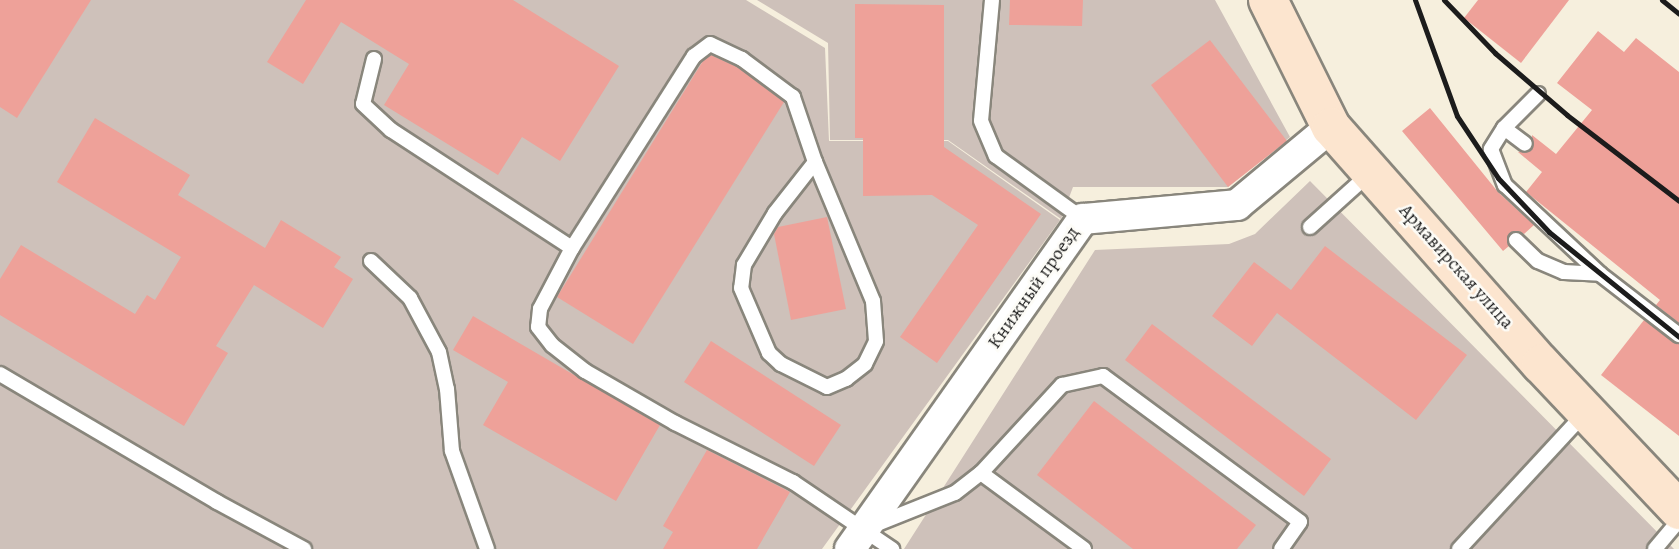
<!DOCTYPE html>
<html>
<head>
<meta charset="utf-8">
<style>
  body { margin:0 }
  #map { position:relative; width:1679px; height:549px; overflow:hidden; background:#f6efdd; font-family:Alegreya,serif }
  div>[style] { position:absolute }
  [style*='--x'] { left:calc(var(--x)*1px); top:calc(var(--y)*1px); width:calc(var(--w)*1px); rotate:calc(var(--a)*1deg) }
  .industrial>* { inset:0; background:#cec1ba }
  .building>* { inset:0; background:#eea199 }
  .roads { filter:drop-shadow(2px 0 #89867c) drop-shadow(-2px 0 #89867c) drop-shadow(0 2px #89867c) drop-shadow(0 -2px #89867c) }
  .service>* { height:14px; margin:-7px; padding:0 7px; transform-origin:7px; border-radius:7px; background:#fff }
  .minor>* { height:30px; margin:-15px; padding:0 15px; transform-origin:15px; border-radius:15px; background:#fff }
  .secondary>* { height:38px; margin:-19px; padding:0 19px; transform-origin:19px; border-radius:19px; background:#fce5cf }
  .rail>* { height:5px; margin:-2.5px; padding:0 2.5px; transform-origin:2.5px; border-radius:2.5px; background:#1c1c1c }
  span { translate:-50% -50%; white-space:nowrap; text-align:center; line-height:1.15; -webkit-text-stroke:5px #fdfcf7; paint-order:stroke }
  .street-label { font-size:19px; color:#1c1c1c }
</style>
</head>
<body>
<div id="map">
  <div class="industrial">
    <i style="clip-path:polygon(0 0,746px 0,825px 48px,829px 141px,948px 141px,1060px 220px,822px 549px,0 549px)"></i>
    <i style="clip-path:polygon(757px 0,1215px 0,1290px 137px,1228px 187px,1073px 187px,1061px 219px,948px 140px,830px 140px,828px 43px)"></i>
    <i style="clip-path:polygon(1310px 181px,1674px 549px,904px 549px,1095px 250px,1229px 244px,1255px 234px)"></i>
  </div>
  <div class="building">
    <i style="clip-path:polygon(0 0,91px 0,17px 118px,0 107px)"></i>
    <i style="clip-path:polygon(306px 0,513px 0,619px 66px,560px 161px,522px 137px,498px 175px,384px 105px,409px 64px,341px 22px,303px 84px,267px 62px)"></i>
    <i style="clip-path:polygon(1010px 0,1083px 0,1082px 26px,1009px 25px)"></i>
    <i style="clip-path:polygon(1478px 0,1569px 0,1521px 63px,1464px 18px)"></i>
    <i style="clip-path:polygon(855px 4px,944px 5px,944px 147px,1041px 214px,937px 363px,900px 337px,978px 225px,932px 195px,863px 196px,863px 138px,855px 138px)"></i>
    <i style="clip-path:polygon(1598px 31px,1624px 52px,1636px 38px,1679px 72px,1679px 323px,1656px 305px,1660px 300px,1526px 192px,1542px 172px,1518px 152px,1532px 150px,1532px 135px,1556px 154px,1592px 110px,1557px 83px)"></i>
    <i style="clip-path:polygon(1210px 40px,1287px 141px,1228px 187px,1151px 85px)"></i>
    <i style="clip-path:polygon(711px 55px,737px 67px,784px 102px,633px 344px,557px 297px,703px 61px)"></i>
    <i style="clip-path:polygon(1430px 108px,1498px 192px,1534px 225px,1524px 234px,1518px 231px,1510px 233px,1507px 238px,1509px 246px,1503px 251px,1402px 131px)"></i>
    <i style="clip-path:polygon(95px 118px,190px 175px,178px 195px,265px 248px,281px 220px,341px 257px,334px 267px,353px 279px,323px 328px,254px 285px,216px 346px,228px 353px,184px 426px,0 315px,0 279px,21px 245px,135px 314px,147px 295px,155px 300px,181px 257px,57px 182px)"></i>
    <i style="clip-path:polygon(827px 217px,846px 309px,791px 320px,774px 234px,778px 227px)"></i>
    <i style="clip-path:polygon(1325px 246px,1467px 355px,1416px 420px,1277px 313px,1252px 346px,1212px 316px,1254px 262px,1291px 290px)"></i>
    <i style="clip-path:polygon(473px 316px,660px 425px,616px 501px,483px 425px,508px 382px,453px 350px)"></i>
    <i style="clip-path:polygon(1644px 320px,1679px 344px,1679px 436px,1601px 375px)"></i>
    <i style="clip-path:polygon(1152px 324px,1331px 459px,1304px 496px,1125px 360px)"></i>
    <i style="clip-path:polygon(711px 341px,841px 425px,814px 466px,684px 382px)"></i>
    <i style="clip-path:polygon(1094px 401px,1256px 525px,1237px 549px,1133px 549px,1037px 475px)"></i>
    <i style="clip-path:polygon(707px 450px,790px 492px,757px 549px,663px 549px,673px 532px,663px 526px)"></i>
  </div>
  <div class="roads">
    <div class="service">
      <i style="--x:992;--y:0;--w:121;--a:95.2"></i>
      <i style="--x:981;--y:121;--w:38;--a:67"></i>
      <i style="--x:996;--y:156;--w:107;--a:35.9"></i>
      <i style="--x:374;--y:59;--w:46;--a:103.7"></i>
      <i style="--x:363;--y:104;--w:38;--a:43"></i>
      <i style="--x:391;--y:130;--w:216;--a:33.1"></i>
      <i style="--x:1538;--y:94;--w:48;--a:135"></i>
      <i style="--x:1504;--y:128;--w:25;--a:122"></i>
      <i style="--x:1491;--y:149;--w:39;--a:69"></i>
      <i style="--x:1505;--y:185;--w:130;--a:43.1"></i>
      <i style="--x:1600;--y:274;--w:100;--a:37.7"></i>
      <i style="--x:1504;--y:128;--w:26;--a:37"></i>
      <i style="--x:815;--y:162;--w:65;--a:128.1"></i>
      <i style="--x:775;--y:213;--w:61;--a:120.8"></i>
      <i style="--x:744;--y:265;--w:23;--a:97"></i>
      <i style="--x:741;--y:288;--w:71;--a:66.7"></i>
      <i style="--x:769;--y:353;--w:16;--a:43"></i>
      <i style="--x:781;--y:364;--w:51;--a:26.6"></i>
      <i style="--x:827;--y:387;--w:21;--a:-23"></i>
      <i style="--x:846;--y:379;--w:24;--a:-38"></i>
      <i style="--x:865;--y:364;--w:25;--a:-64"></i>
      <i style="--x:876;--y:341;--w:40;--a:-94.3"></i>
      <i style="--x:873;--y:301;--w:151;--a:-112.6"></i>
      <i style="--x:815;--y:162;--w:69;--a:-108.7"></i>
      <i style="--x:793;--y:97;--w:64;--a:-143.3"></i>
      <i style="--x:742;--y:59;--w:35;--a:-155"></i>
      <i style="--x:710;--y:44;--w:20;--a:143"></i>
      <i style="--x:694;--y:56;--w:227;--a:122.4"></i>
      <i style="--x:572;--y:248;--w:69;--a:117.7"></i>
      <i style="--x:540;--y:309;--w:18;--a:96"></i>
      <i style="--x:538;--y:327;--w:23;--a:52"></i>
      <i style="--x:552;--y:345;--w:42;--a:38.2"></i>
      <i style="--x:585;--y:371;--w:104;--a:30"></i>
      <i style="--x:675;--y:423;--w:132;--a:26.6"></i>
      <i style="--x:793;--y:482;--w:120;--a:34.1"></i>
      <i style="--x:1310;--y:227;--w:81;--a:-42"></i>
      <i style="--x:1516;--y:240;--w:30;--a:44"></i>
      <i style="--x:1538;--y:261;--w:28;--a:23"></i>
      <i style="--x:1564;--y:272;--w:36;--a:3"></i>
      <i style="--x:371;--y:261;--w:54;--a:43.5"></i>
      <i style="--x:410;--y:298;--w:61;--a:61.8"></i>
      <i style="--x:439;--y:352;--w:38;--a:78"></i>
      <i style="--x:447;--y:389;--w:62;--a:85.4"></i>
      <i style="--x:452;--y:451;--w:104;--a:70.3"></i>
      <i style="--x:0;--y:374;--w:252;--a:30.5"></i>
      <i style="--x:217;--y:502;--w:99;--a:28.4"></i>
      <i style="--x:981;--y:473;--w:128;--a:36.4"></i>
      <i style="--x:872;--y:526;--w:89;--a:-21.7"></i>
      <i style="--x:955;--y:493;--w:33;--a:-38"></i>
      <i style="--x:981;--y:473;--w:120;--a:-47.4"></i>
      <i style="--x:1062;--y:385;--w:42;--a:-12.4"></i>
      <i style="--x:1103;--y:376;--w:245;--a:36.5"></i>
      <i style="--x:1300;--y:522;--w:33;--a:125"></i>
      <i style="--x:1459;--y:549;--w:184;--a:-47.2"></i>
      <i style="--x:1655;--y:549;--w:38;--a:-50"></i>
    </div>
    <div class="minor">
      <i style="--x:850;--y:549;--w:404;--a:-54.8"></i>
      <i style="--x:1083;--y:219;--w:155;--a:-5.2"></i>
      <i style="--x:1237;--y:205;--w:122;--a:-39.7"></i>
    </div>
    <div class="secondary">
      <i style="--x:1268;--y:0;--w:142;--a:63.6"></i>
      <i style="--x:1331;--y:127;--w:317;--a:48.5"></i>
      <i style="--x:1541;--y:364;--w:201;--a:46.6"></i>
    </div>
  </div>
  <div class="rail">
    <i style="--x:1415;--y:0;--w:123;--a:70.1"></i>
    <i style="--x:1457;--y:116;--w:74;--a:56.5"></i>
    <i style="--x:1498;--y:178;--w:74;--a:46.6"></i>
    <i style="--x:1549;--y:232;--w:167;--a:38.9"></i>
    <i style="--x:1444;--y:0;--w:74;--a:46.1"></i>
    <i style="--x:1495;--y:53;--w:95;--a:40.7"></i>
    <i style="--x:1567;--y:115;--w:141;--a:37.5"></i>
    <i style="--x:1662;--y:0;--w:22;--a:39"></i>
  </div>
  <div class="street-label">
    <span style="left:1456px;top:267px;rotate:48deg">Армавирская улица</span>
    <span style="left:1034px;top:288px;rotate:-55deg">Книжный проезд</span>
  </div>
</div>
</body>
</html>
